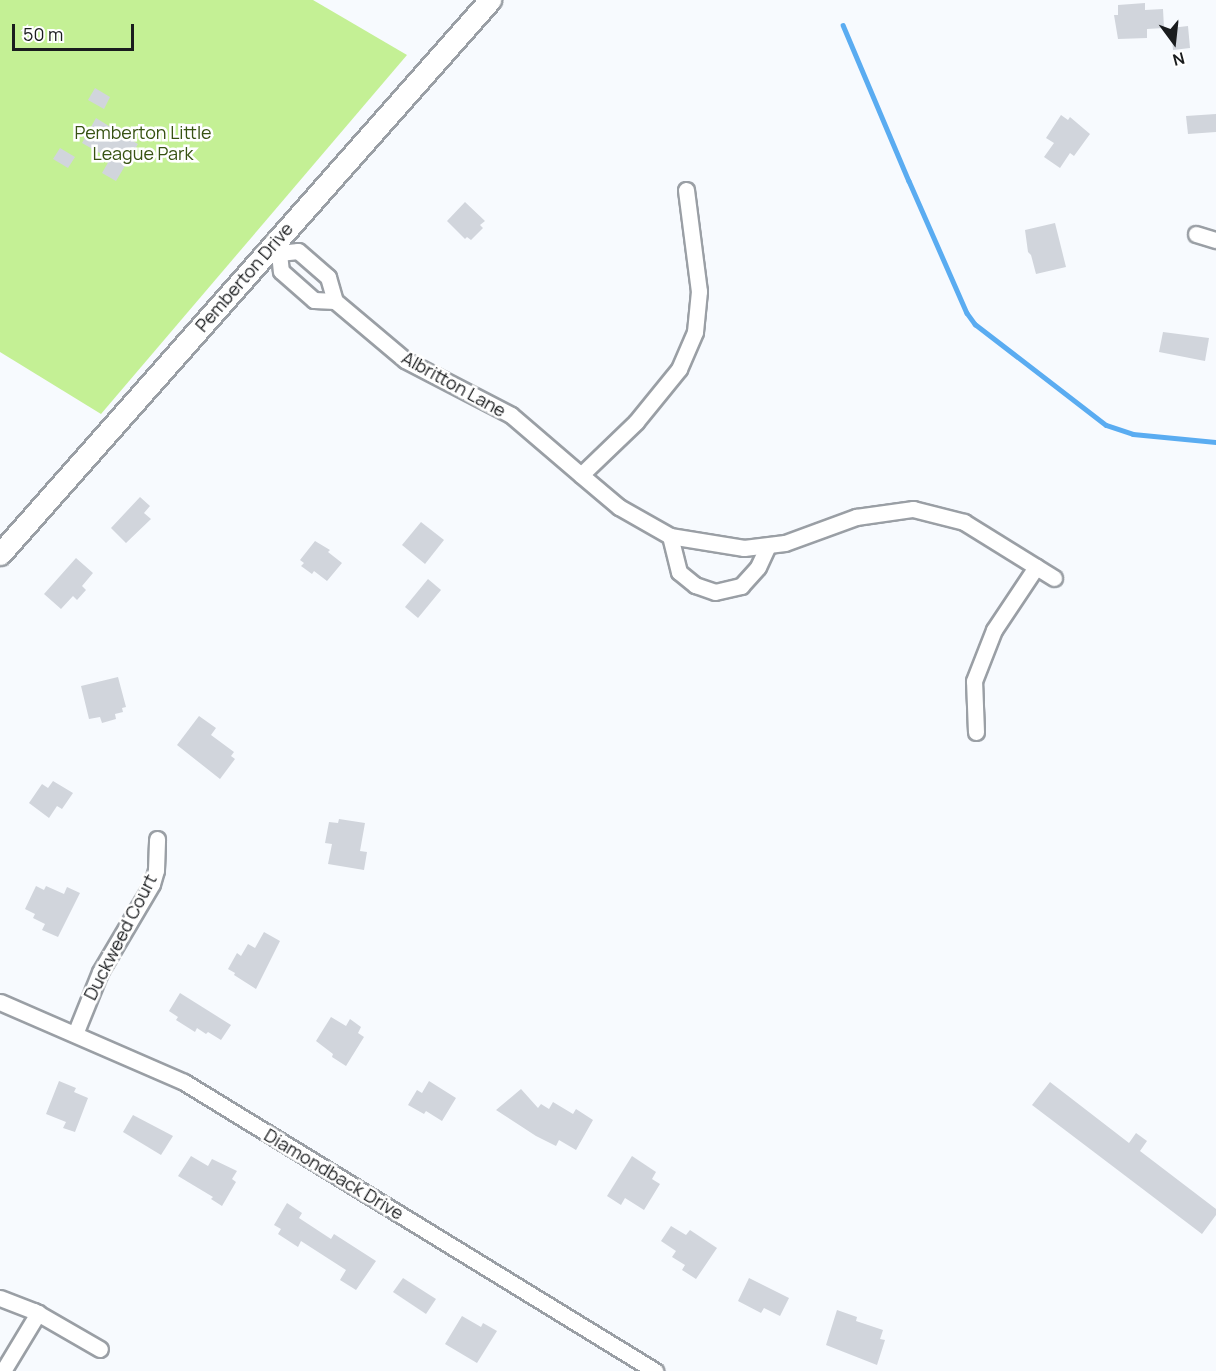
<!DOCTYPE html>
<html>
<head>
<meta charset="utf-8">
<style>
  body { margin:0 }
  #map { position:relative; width:1216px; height:1371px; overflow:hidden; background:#f7fafe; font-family:Manrope,sans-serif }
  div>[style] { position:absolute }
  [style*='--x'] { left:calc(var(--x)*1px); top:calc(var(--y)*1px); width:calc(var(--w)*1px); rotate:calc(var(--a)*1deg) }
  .green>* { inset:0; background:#c4f095 }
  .stream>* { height:4.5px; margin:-2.25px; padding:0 2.25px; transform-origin:2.25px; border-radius:2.25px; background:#5aacf1 }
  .building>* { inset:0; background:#d1d5dc }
  .roads { filter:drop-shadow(2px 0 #9a9fa5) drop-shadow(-2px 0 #9a9fa5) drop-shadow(0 2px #9a9fa5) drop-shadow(0 -2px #9a9fa5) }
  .street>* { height:15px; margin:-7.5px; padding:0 7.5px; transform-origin:7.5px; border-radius:7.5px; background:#fff }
  .secondary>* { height:21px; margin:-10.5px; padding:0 10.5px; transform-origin:10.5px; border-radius:10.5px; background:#fff }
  span { translate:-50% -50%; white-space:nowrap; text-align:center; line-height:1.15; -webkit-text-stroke:5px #fff; paint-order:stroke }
  .park-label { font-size:18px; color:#375212 }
  .street-label { font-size:18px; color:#1a1c1e }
  .north { position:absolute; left:1144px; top:12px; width:60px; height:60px; -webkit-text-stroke:4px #fff; paint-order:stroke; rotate:165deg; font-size:16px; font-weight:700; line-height:24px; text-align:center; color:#1a1c1e }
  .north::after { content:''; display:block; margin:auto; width:21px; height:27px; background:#1a1c1e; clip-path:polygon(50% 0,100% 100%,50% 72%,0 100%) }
  .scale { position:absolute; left:12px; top:24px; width:122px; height:27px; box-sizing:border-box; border:3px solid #1a1c1e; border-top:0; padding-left:8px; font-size:18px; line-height:21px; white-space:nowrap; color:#1a1c1e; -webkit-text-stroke:4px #fff; paint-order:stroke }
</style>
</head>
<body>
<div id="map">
  <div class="green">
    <i style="clip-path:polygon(0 0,313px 0,407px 55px,101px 414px,0 352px)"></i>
  </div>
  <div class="stream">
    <i style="--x:843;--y:25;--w:169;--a:67.1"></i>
    <i style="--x:909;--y:181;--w:144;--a:66.3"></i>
    <i style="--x:967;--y:313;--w:14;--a:54"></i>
    <i style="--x:975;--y:324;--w:165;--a:37.6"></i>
    <i style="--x:1106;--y:425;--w:28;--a:18"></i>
    <i style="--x:1133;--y:434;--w:83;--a:5.5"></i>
  </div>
  <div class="building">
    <i style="clip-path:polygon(1145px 3px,1145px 10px,1163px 9px,1164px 28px,1147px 29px,1147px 38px,1118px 39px,1114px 15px,1118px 15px,1118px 5px)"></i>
    <i style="clip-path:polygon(1188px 26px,1190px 48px,1173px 50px,1171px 28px)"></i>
    <i style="clip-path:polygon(95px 88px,110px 97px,104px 109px,88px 100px)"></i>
    <i style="clip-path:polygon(1216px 114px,1216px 132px,1188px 134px,1186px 116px)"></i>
    <i style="clip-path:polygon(1061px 115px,1068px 120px,1070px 117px,1090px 134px,1074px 156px,1070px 153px,1060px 168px,1044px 157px,1054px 143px,1046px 138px)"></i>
    <i style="clip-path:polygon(96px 118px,138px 144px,116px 181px,102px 173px,110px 159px,82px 143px)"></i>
    <i style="clip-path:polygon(60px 148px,75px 157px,68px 168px,53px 159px)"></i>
    <i style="clip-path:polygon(465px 202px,485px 221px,480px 225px,483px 228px,471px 240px,467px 237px,465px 239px,447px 221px)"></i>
    <i style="clip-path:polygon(1055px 223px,1066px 267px,1036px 274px,1031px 255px,1028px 252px,1025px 230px)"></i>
    <i style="clip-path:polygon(1163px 332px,1209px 338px,1205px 361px,1159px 352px)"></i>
    <i style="clip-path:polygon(140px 497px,150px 506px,144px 513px,151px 519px,126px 543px,111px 528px)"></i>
    <i style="clip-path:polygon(421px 522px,444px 540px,425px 564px,402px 545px)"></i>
    <i style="clip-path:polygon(315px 541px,330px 550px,328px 552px,342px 563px,327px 581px,314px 571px,312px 574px,301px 566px,304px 563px,300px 560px)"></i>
    <i style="clip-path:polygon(76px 558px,93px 573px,82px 586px,86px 590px,77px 600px,73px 596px,61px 609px,44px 594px)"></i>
    <i style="clip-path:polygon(428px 579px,441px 590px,418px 618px,405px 607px)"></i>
    <i style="clip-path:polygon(118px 677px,126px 707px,122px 708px,123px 712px,115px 714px,116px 719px,102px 723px,100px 717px,89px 719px,81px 686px)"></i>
    <i style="clip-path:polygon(199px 716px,216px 728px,211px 735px,234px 752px,231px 756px,235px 759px,220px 779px,177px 745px)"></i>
    <i style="clip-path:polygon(53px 781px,73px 793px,62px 809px,57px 806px,49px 818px,29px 803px,42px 784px,48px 788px)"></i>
    <i style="clip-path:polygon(339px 819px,365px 823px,360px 851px,367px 852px,364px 870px,328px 864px,332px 844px,325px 843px,329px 822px,338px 823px)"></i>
    <i style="clip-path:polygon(36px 886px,44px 890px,46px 886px,64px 894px,67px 887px,80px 893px,58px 937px,42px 930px,45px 924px,33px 918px,35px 914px,25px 909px)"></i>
    <i style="clip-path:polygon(264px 932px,280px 941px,256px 989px,234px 975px,235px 973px,228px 969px,237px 953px,241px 956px,248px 944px,255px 948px)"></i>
    <i style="clip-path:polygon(180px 993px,231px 1025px,221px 1040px,208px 1032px,206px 1034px,197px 1028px,195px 1032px,176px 1020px,178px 1017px,169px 1011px)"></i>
    <i style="clip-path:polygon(331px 1017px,346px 1026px,350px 1019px,361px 1027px,358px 1033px,364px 1037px,346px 1066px,332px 1057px,333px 1054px,316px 1041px)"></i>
    <i style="clip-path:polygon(59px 1081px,76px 1088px,74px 1092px,88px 1098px,75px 1132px,63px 1128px,66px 1122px,46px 1114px)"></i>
    <i style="clip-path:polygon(429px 1081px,456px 1098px,442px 1121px,426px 1111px,424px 1114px,408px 1105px,417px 1090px,422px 1093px)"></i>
    <i style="clip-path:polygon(1050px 1082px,1129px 1143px,1136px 1133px,1147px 1141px,1140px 1151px,1216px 1209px,1216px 1215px,1202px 1234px,1032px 1105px)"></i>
    <i style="clip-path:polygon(521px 1089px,538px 1108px,541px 1104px,549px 1109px,553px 1102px,573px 1114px,576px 1109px,593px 1120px,576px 1150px,559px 1140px,556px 1146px,536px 1136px,496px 1110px)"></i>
    <i style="clip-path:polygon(133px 1115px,173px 1136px,161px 1155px,123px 1132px)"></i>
    <i style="clip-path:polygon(191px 1156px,208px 1166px,212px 1159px,237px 1171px,232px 1179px,236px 1182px,222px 1206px,211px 1199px,213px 1197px,178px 1176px)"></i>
    <i style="clip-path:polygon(632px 1156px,656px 1172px,652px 1179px,660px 1184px,644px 1210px,625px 1198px,621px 1205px,607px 1196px)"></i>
    <i style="clip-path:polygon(287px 1203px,302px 1213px,299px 1218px,331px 1239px,334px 1234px,376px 1261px,356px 1290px,340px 1280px,346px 1270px,301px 1241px,298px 1247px,278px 1234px,281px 1229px,274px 1225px)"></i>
    <i style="clip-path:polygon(671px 1226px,686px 1235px,690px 1230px,717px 1248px,696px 1279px,682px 1270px,685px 1265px,672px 1257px,676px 1251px,661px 1241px)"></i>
    <i style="clip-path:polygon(403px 1278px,436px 1299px,426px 1314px,393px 1292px)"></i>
    <i style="clip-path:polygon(749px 1278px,789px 1298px,780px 1316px,764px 1308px,761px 1313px,738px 1301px)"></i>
    <i style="clip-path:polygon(837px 1310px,857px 1317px,856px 1321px,883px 1330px,880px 1339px,885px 1340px,877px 1365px,826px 1345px)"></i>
    <i style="clip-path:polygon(462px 1316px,481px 1327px,483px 1323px,497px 1331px,477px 1363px,445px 1344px)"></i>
  </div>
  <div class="roads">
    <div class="street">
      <i style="--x:686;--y:190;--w:102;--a:82.7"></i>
      <i style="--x:699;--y:291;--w:41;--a:95.6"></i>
      <i style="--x:695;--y:332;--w:40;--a:113.4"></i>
      <i style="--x:679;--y:369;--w:68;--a:129.1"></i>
      <i style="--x:636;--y:422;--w:76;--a:136.1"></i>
      <i style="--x:581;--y:475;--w:50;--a:40.1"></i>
      <i style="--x:619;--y:507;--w:59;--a:29.6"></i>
      <i style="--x:670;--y:536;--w:75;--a:9.2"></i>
      <i style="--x:744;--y:548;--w:41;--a:-7"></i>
      <i style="--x:785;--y:543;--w:76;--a:-20.1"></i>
      <i style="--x:856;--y:517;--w:58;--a:-8"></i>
      <i style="--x:913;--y:509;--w:53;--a:14.3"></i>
      <i style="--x:964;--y:522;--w:106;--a:31.9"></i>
      <i style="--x:1196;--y:234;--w:21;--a:17"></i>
      <i style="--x:272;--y:246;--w:10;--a:45"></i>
      <i style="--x:279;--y:253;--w:19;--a:-6"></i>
      <i style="--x:298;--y:251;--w:40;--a:41"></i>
      <i style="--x:328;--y:277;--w:25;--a:74"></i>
      <i style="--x:279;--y:253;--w:18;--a:84"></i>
      <i style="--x:281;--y:271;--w:44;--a:41.3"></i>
      <i style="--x:314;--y:300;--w:21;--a:3"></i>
      <i style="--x:335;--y:301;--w:92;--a:40.1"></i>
      <i style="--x:405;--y:360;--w:119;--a:27.4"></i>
      <i style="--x:511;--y:415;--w:92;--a:40.6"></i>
      <i style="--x:670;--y:536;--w:37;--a:76"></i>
      <i style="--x:679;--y:572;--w:21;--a:39"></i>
      <i style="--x:695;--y:585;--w:21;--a:19"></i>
      <i style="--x:715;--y:592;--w:27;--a:-13"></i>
      <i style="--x:741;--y:586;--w:25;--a:-48"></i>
      <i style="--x:758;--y:567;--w:23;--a:-65"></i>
      <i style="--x:976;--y:732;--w:51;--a:-92.2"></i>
      <i style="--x:974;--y:681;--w:55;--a:-68.6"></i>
      <i style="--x:994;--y:630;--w:76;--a:-56.3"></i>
      <i style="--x:0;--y:1002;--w:201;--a:23.5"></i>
      <i style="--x:184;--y:1082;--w:553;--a:31.53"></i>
      <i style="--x:75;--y:1034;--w:67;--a:-68"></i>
      <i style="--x:100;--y:972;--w:102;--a:-59.4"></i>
      <i style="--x:152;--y:884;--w:15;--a:-74"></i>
      <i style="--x:156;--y:870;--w:31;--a:-88"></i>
      <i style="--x:0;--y:1298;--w:36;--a:21"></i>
      <i style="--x:34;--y:1311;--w:76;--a:29.9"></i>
      <i style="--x:3;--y:1371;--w:68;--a:-58.9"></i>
    </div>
    <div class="secondary">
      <i style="--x:0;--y:554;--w:740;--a:-48.51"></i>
    </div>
  </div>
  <div class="park-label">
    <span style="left:143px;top:143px">Pemberton Little<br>League Park</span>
  </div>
  <div class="street-label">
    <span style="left:244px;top:277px;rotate:-49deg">Pemberton Drive</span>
    <span style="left:454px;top:384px;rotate:29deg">Albritton Lane</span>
    <span style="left:120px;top:937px;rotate:-63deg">Duckweed Court</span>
    <span style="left:334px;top:1174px;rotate:31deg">Diamondback Drive</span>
  </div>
  <div class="north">N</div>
  <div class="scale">50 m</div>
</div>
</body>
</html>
